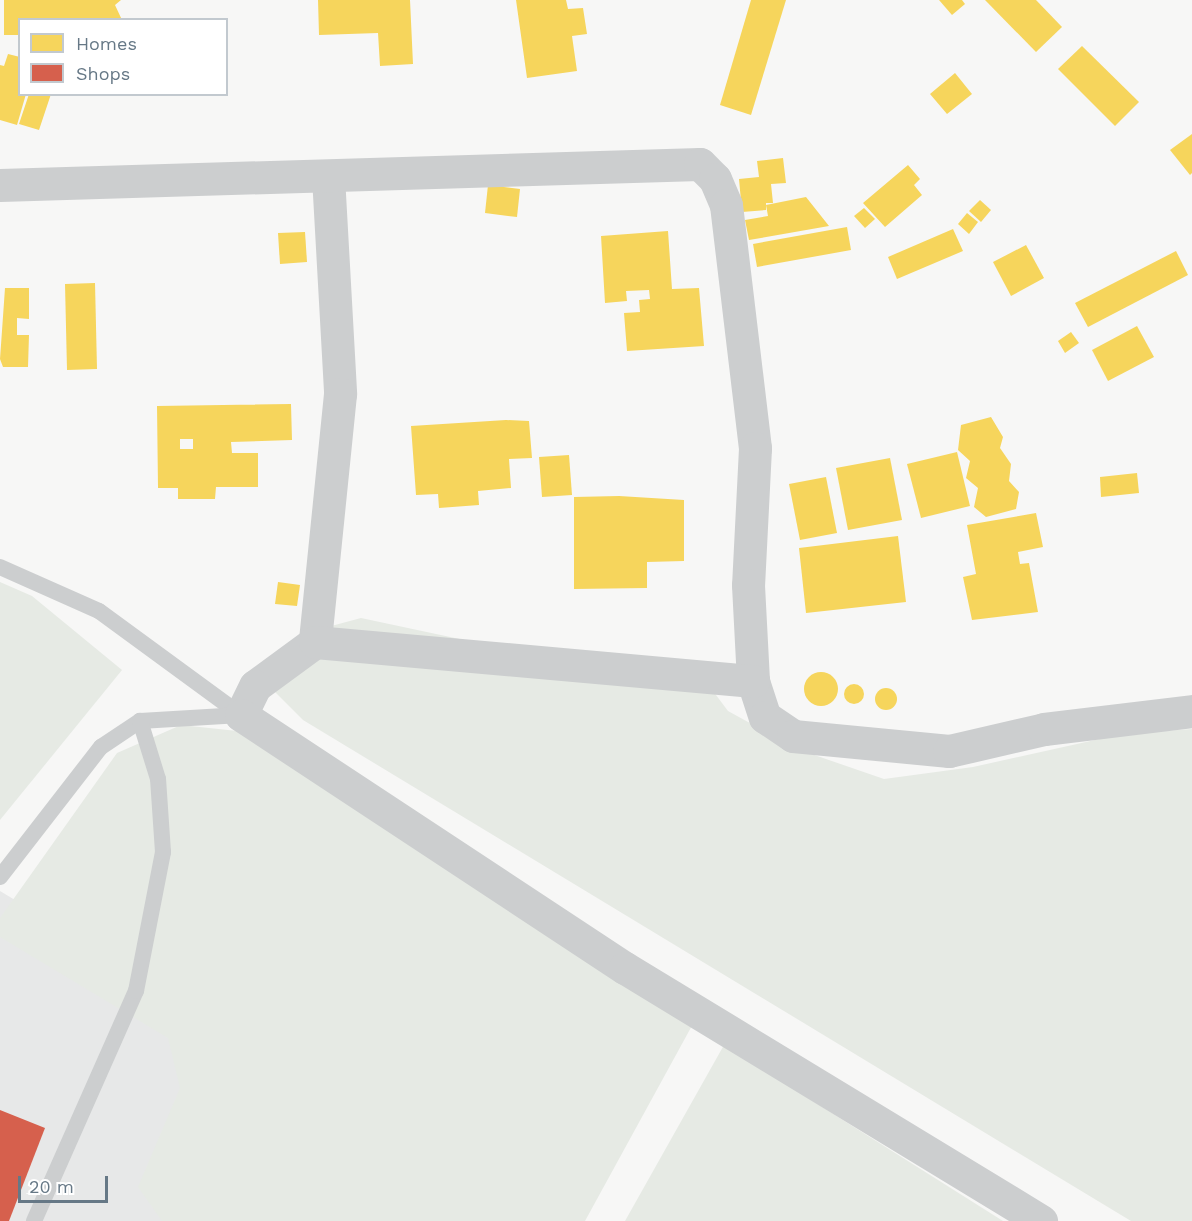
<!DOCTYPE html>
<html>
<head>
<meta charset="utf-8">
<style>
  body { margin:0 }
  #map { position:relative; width:1192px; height:1221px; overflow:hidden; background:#f7f7f6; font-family:"Work Sans",sans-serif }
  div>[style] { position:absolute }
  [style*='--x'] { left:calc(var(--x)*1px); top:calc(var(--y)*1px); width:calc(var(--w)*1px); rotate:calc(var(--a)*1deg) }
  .built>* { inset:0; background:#e7e8e8 }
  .green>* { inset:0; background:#e6eae4 }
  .homes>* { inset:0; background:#f6d55c }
  .round { border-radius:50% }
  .shops>* { inset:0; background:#d6604d }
  .lane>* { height:16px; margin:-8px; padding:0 8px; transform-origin:8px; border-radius:8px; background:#cccecf }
  .street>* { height:33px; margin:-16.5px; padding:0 16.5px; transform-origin:16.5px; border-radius:16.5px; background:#cccecf }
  span { translate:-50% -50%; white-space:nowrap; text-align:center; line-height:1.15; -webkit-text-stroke:6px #fff; paint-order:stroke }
  .legend { position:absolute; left:18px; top:18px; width:210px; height:78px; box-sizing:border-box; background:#fff; border:2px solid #c2c9cf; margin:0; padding:8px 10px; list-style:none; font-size:18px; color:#667886 }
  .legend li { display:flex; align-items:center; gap:12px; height:30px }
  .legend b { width:30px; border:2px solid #c2c9cf }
  .scale { position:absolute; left:18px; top:1176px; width:90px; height:27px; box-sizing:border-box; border:3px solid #667886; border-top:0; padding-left:8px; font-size:18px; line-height:21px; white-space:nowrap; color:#667886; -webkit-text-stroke:4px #fff; paint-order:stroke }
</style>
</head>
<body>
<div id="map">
  <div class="built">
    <i style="clip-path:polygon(0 891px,549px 1221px,0 1221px)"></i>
  </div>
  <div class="green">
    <i style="clip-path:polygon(0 582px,32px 596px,122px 670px,0 820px)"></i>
    <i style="clip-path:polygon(361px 618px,535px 655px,701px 675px,728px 711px,797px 749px,884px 779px,973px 767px,1122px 734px,1192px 729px,1192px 1221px,1131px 1221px,303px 720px,275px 692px,274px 657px,309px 632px)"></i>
    <i style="clip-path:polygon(181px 725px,256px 733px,694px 1022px,585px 1221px,162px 1221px,138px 1187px,180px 1088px,168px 1038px,0 937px,0 918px,117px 753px)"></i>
    <i style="clip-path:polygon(724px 1045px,1003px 1221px,625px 1221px)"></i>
  </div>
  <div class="homes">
    <i style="clip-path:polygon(4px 0,121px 0,115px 5px,122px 20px,20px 20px,20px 35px,4px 35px)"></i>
    <i style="clip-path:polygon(318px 0,410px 0,413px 64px,380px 66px,378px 33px,319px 35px)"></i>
    <i style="clip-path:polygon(516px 0,566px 0,568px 9px,583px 8px,587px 34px,572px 36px,577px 71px,527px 78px)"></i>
    <i style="clip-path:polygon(751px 0,786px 0,751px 115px,720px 105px)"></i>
    <i style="clip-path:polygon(939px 0,962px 0,965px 4px,952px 15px)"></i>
    <i style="clip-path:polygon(985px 0,1036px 0,1062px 27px,1036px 52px)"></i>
    <i style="clip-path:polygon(1082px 46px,1139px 102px,1115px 126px,1058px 69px)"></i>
    <i style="clip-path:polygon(8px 54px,20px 57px,20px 94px,26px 94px,17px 125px,0 120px,0 65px,4px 66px)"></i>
    <i style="clip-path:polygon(955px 73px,972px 94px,947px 114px,930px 94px)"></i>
    <i style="clip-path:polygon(29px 94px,51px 94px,39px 130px,19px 124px)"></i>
    <i style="clip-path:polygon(1192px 134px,1192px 173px,1190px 175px,1170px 150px)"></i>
    <i style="clip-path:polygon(783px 158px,786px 183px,771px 184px,773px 203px,766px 203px,766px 210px,742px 212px,739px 179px,759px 177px,757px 161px)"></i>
    <i style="clip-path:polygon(908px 165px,920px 179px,914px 185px,922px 195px,885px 227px,863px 203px)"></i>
    <i style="clip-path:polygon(488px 185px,520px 189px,517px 217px,485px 213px)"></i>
    <i style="clip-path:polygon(806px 197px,829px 226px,749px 240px,745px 220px,768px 216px,766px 205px)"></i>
    <i style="clip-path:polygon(980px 200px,991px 210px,981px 222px,969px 211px)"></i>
    <i style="clip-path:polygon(864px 208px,875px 219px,865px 228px,854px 216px)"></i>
    <i style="clip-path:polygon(967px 213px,978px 222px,969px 234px,958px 224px)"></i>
    <i style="clip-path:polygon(847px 227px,851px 250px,757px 267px,753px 244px)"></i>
    <i style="clip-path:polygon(953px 229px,963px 251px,897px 279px,888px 257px)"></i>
    <i style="clip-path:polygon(668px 231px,672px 289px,699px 288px,704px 346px,627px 351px,624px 313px,640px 312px,639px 300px,650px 299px,649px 290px,626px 291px,627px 301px,605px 303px,601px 236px)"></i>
    <i style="clip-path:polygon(305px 232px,307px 262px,280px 264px,278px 233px)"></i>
    <i style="clip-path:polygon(1026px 245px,1044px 278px,1011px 296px,993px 262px)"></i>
    <i style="clip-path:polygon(1176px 251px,1188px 275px,1088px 327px,1075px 303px)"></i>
    <i style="clip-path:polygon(95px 283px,97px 369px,67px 370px,65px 284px)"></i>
    <i style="clip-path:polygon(5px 288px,29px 288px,29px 319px,17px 318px,17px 335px,29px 335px,28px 367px,3px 367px,0 359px)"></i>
    <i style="clip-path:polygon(1137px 326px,1154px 357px,1108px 381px,1092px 350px)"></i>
    <i style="clip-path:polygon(1071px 332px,1079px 343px,1065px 353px,1058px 341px)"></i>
    <i style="clip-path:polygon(evenodd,291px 404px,292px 440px,231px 442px,232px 453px,258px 453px,258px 487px,216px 487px,215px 499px,178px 499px,178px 488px,158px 488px,157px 406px,291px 404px,180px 439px,193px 439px,193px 449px,180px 449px,180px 439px)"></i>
    <i style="clip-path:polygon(991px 417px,1003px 437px,1000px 448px,1011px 464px,1009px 481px,1019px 492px,1016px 509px,986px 517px,974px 507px,978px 488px,966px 478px,970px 461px,958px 450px,961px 425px)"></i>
    <i style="clip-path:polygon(506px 420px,529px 421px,532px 458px,509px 459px,511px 488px,478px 491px,479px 505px,439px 508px,438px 494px,416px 495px,411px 426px)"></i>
    <i style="clip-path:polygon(957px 452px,970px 506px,921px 518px,907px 464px)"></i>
    <i style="clip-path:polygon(569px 455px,572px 495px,542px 497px,539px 457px)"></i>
    <i style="clip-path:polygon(890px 458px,902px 520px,848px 530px,836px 468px)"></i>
    <i style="clip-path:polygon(1137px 473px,1139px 493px,1101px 497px,1100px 477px)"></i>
    <i style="clip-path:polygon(826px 477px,837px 533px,800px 540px,789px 484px)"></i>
    <i style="clip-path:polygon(619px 496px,684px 500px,684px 561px,647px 562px,647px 588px,574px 589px,574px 497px)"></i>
    <i style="clip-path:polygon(1036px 513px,1043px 547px,1018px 552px,1020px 564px,1029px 563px,1038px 612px,972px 620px,963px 577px,976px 574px,967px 525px)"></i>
    <i style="clip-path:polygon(898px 536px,906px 602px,806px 613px,799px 548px)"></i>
    <i style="clip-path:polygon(278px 582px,300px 585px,297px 606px,275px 604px)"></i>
    <i class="round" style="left:804px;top:672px;width:34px;height:34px"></i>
    <i class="round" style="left:844px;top:684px;width:20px;height:20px"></i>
    <i class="round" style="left:875px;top:688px;width:22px;height:22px"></i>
  </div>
  <div class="shops">
    <i style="clip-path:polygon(0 1110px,45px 1128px,9px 1221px,0 1221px)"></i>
  </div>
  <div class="lane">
    <i style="--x:0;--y:567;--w:108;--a:24"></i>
    <i style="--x:99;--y:611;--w:176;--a:36.2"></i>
    <i style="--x:0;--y:877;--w:165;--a:-52.2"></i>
    <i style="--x:101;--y:747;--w:47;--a:-33.7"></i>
    <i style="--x:140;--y:721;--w:101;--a:-3.4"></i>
    <i style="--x:34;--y:1221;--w:252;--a:-66.1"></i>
    <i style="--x:136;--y:991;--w:142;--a:-79"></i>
    <i style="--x:163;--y:852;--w:73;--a:-93.9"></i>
    <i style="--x:158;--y:779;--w:61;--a:-107.2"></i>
  </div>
  <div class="street">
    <i style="--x:328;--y:176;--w:218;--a:86.8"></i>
    <i style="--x:340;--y:394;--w:249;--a:95.8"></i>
    <i style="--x:315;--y:642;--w:74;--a:143.7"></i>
    <i style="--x:255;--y:686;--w:32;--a:116"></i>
    <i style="--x:241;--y:715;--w:460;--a:33.4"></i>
    <i style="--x:625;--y:968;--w:487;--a:31.3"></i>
    <i style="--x:0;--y:185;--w:700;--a:-1.72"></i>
    <i style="--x:700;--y:164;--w:21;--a:45"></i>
    <i style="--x:715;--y:179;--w:28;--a:67"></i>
    <i style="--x:726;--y:205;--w:245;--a:83.2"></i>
    <i style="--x:755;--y:448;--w:137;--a:92.9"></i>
    <i style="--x:748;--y:585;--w:96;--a:87"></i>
    <i style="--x:753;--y:681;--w:38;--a:72"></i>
    <i style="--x:765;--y:717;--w:34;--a:34"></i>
    <i style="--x:793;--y:736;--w:157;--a:5.5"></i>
    <i style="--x:949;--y:751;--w:98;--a:-13"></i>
    <i style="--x:1044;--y:729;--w:149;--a:-6.9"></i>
    <i style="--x:315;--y:642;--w:440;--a:5.1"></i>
  </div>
  <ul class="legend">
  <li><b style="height:16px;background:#f6d55c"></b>Homes</li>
  <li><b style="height:16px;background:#d6604d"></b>Shops</li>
  </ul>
  <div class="scale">20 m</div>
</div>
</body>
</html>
